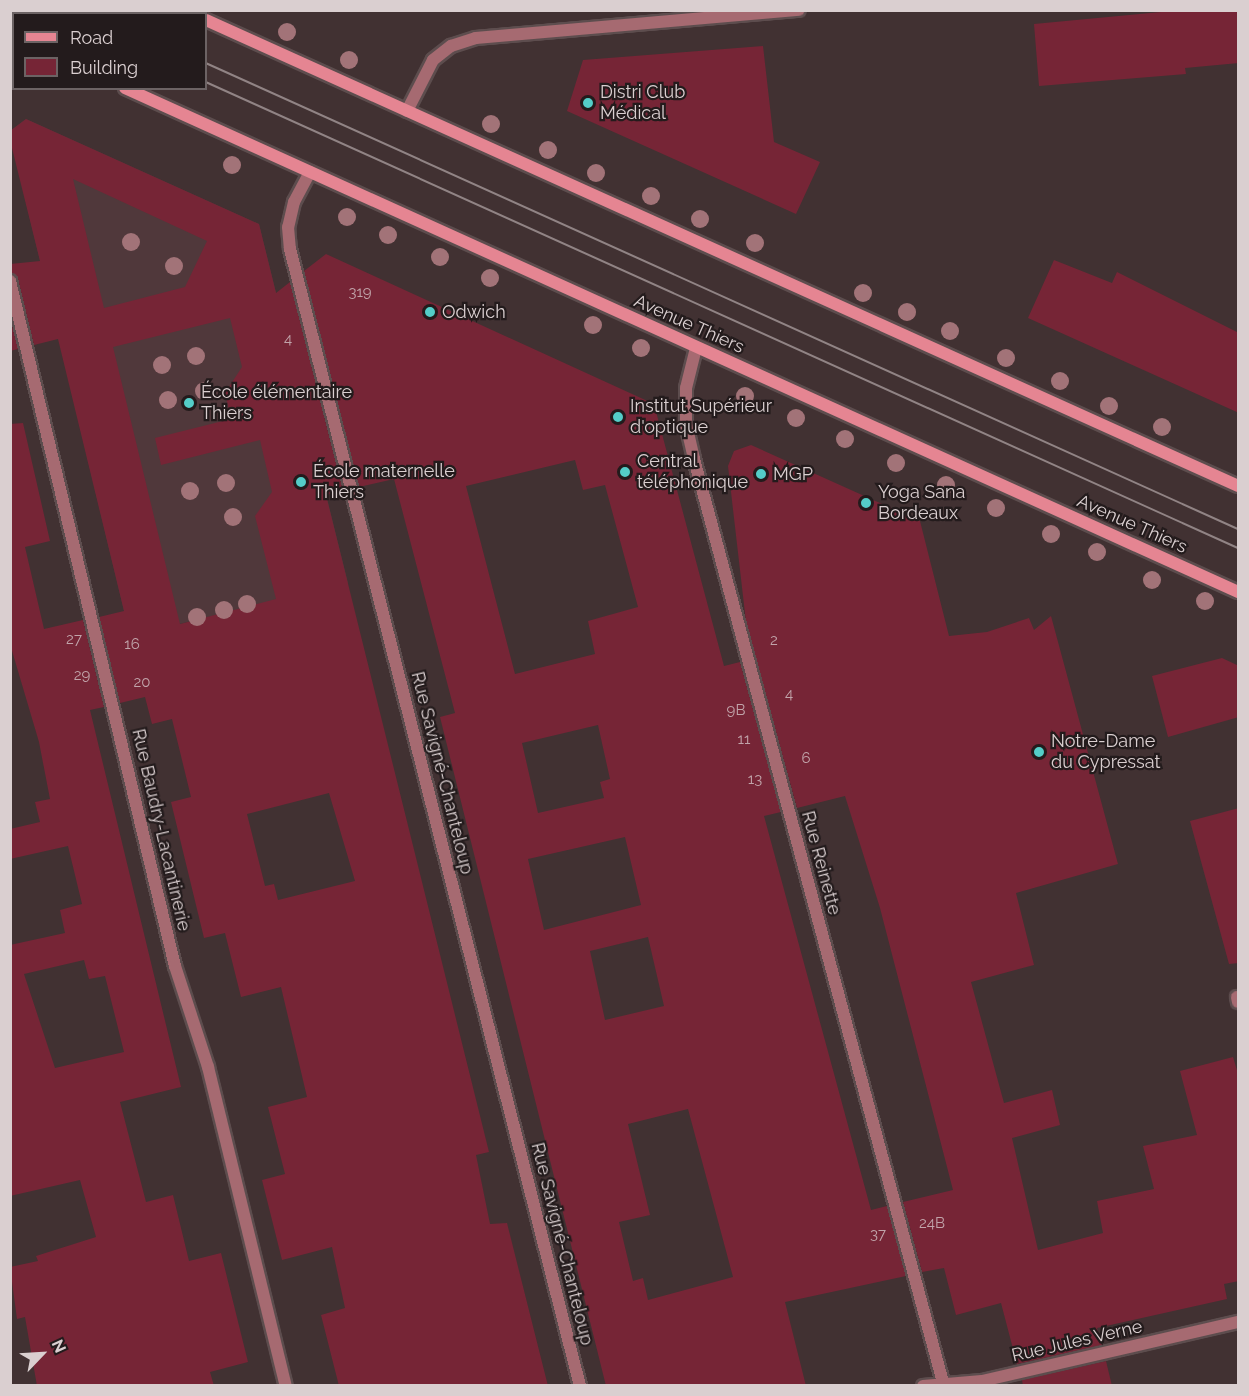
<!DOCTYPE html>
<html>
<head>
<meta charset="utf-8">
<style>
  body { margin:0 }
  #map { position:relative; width:1249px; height:1396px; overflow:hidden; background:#413132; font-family:Raleway,sans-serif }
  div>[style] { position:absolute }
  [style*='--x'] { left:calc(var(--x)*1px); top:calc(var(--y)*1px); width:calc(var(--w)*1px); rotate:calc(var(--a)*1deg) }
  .built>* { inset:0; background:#50383b }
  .building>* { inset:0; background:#762536 }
  .roads { filter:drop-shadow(2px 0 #5d4d4e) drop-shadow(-2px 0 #5d4d4e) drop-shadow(0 2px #5d4d4e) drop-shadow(0 -2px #5d4d4e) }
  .minor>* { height:12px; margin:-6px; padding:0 6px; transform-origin:6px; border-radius:6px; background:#a66a71 }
  .secondary>* { height:12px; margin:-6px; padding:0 6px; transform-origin:6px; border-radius:6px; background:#e58592 }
  .tram>* { height:1.5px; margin:-0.75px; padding:0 0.75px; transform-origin:0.75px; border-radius:0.75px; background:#918485 }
  .trees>* { width:18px; height:18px; margin:-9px; border-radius:50%; background:#a27378 }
  .dots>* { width:16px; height:16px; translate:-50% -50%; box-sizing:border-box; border:3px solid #231b1c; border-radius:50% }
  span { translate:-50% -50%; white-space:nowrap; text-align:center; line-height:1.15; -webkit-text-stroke:4.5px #231b1c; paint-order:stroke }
  .number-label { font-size:15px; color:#c1a4aa }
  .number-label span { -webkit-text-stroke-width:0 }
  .poi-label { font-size:18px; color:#dacfd0 }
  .left { translate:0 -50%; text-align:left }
  .street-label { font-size:18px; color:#dacfd0 }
  .frame { position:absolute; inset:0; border:12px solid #dacfd0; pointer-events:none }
  .legend { position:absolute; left:12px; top:12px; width:195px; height:78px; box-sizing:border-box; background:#231b1c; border:2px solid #6c6364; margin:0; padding:8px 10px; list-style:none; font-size:18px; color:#dacfd0 }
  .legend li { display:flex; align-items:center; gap:12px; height:30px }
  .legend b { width:30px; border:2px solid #6c6364 }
  .north { position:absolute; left:12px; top:1324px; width:60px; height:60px; -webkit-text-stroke:4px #231b1c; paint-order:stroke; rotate:65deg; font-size:16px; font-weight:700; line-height:24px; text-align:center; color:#dacfd0 }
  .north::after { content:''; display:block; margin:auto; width:21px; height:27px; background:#dacfd0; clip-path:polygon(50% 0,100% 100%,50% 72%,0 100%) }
</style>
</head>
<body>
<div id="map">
  <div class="built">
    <i style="clip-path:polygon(26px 119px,259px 224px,348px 583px,130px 636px,11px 140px,10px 131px)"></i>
  </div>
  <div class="building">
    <i style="clip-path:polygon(1182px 10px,1239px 10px,1239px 63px,1185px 68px,1186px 74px,1039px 86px,1034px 24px)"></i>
    <i style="clip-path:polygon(763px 46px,774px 142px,820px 162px,796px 214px,567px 111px,583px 60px)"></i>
    <i style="clip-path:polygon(evenodd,26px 119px,259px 224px,276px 293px,290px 282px,343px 491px,326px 495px,489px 1152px,476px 1155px,490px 1224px,507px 1223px,548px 1386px,339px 1386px,321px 1315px,345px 1308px,332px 1247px,282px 1260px,262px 1180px,285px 1174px,268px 1107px,307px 1097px,281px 987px,241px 997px,225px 933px,204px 938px,171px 802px,191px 797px,172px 719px,152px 724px,145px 697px,120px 703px,99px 617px,124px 611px,58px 339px,34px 345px,18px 279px,10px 273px,10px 264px,40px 261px,10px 140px,10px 131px,26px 119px,73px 179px,207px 241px,185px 287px,104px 308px,73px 179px,26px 119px,230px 318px,242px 367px,225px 393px,231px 419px,155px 438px,161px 465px,260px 440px,272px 492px,255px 516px,276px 599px,180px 624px,113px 347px,230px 318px,26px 119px,329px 793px,355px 881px,278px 900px,274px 884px,265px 886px,247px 814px,329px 793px)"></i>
    <i style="clip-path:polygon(evenodd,326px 254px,654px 404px,724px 666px,740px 662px,781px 812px,764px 816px,871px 1210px,887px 1206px,906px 1276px,785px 1302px,806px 1386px,606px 1386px,440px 717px,455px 713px,394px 479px,359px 487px,304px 271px,326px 254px,575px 460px,583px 490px,605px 485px,638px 607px,588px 621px,595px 654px,515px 674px,466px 486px,575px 460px,326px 254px,598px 725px,610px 779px,600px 782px,604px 798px,538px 813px,522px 743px,598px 725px,326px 254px,625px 837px,641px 905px,544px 930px,528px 859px,625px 837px,326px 254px,648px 937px,664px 1006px,605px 1020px,590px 951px,648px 937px,326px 254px,688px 1109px,733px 1277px,648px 1300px,643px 1278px,633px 1281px,619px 1222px,650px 1215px,628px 1124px,688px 1109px)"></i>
    <i style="clip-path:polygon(1054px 260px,1112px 283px,1117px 272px,1239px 333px,1239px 413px,1028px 318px)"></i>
    <i style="clip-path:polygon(10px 318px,18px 349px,10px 351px)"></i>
    <i style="clip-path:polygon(evenodd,23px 423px,50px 541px,25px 547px,44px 629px,83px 620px,104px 707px,90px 710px,181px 1087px,120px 1102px,146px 1202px,173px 1195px,189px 1261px,221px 1253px,248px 1362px,210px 1372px,214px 1386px,37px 1386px,25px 1317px,17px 1319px,10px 1267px,38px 1261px,36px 1256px,96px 1237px,80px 1180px,10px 1196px,10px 945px,65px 933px,60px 910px,82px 904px,68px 846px,10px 859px,10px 829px,40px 822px,35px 802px,50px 799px,39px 742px,10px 644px,10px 424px,23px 423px,84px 960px,89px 979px,105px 976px,124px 1052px,55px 1068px,24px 974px,84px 960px)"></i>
    <i style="clip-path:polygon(751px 445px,920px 521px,949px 636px,987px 632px,1029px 618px,1034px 630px,1051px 616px,1118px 864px,1016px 893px,1034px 965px,971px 982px,1004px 1103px,1052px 1090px,1060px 1125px,1012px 1138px,1038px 1250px,1103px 1233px,1097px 1201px,1154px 1189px,1143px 1146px,1197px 1135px,1180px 1071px,1233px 1057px,1239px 1077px,1239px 1281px,1224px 1284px,1227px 1299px,1097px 1328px,1102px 1345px,1017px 1364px,1001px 1303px,956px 1315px,944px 1268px,922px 1272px,903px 1202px,953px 1190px,880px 908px,845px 796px,797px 808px,746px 622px,728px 466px,734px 451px)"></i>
    <i style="clip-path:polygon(1222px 658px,1239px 666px,1239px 717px,1168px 737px,1152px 676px)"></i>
    <i style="clip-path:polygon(1239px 808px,1239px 963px,1229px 964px,1190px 821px)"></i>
    <i style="clip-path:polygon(1106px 1361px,1112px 1386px,1023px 1386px,1022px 1380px)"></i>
  </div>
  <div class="roads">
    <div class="minor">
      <i style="--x:407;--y:111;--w:57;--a:-63"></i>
      <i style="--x:433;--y:60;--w:23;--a:-38"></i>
      <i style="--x:451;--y:46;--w:26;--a:-18"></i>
      <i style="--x:476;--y:38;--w:324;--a:-5"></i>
      <i style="--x:310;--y:172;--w:34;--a:118"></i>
      <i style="--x:294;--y:202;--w:26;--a:103"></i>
      <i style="--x:288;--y:227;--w:22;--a:85"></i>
      <i style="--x:290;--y:249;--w:1173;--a:75.69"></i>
      <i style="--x:10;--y:281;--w:705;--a:76.46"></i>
      <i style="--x:175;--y:966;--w:106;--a:71.9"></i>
      <i style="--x:208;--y:1067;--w:328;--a:76.3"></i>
      <i style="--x:696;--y:348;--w:41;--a:104"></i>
      <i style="--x:686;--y:388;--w:36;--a:90"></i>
      <i style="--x:686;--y:424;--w:36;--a:77"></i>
      <i style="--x:694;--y:459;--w:960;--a:74.91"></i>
      <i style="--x:1237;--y:997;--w:5;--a:79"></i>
      <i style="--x:923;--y:1386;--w:59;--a:-4.8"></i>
      <i style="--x:982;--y:1381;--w:263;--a:-13"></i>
    </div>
    <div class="secondary">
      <i style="--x:184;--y:10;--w:7;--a:34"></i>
      <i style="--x:206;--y:20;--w:1132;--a:24.3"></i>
      <i style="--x:10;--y:37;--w:4;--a:14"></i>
      <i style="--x:125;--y:88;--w:1222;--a:24.36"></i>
    </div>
  </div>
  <div class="tram">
    <i style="--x:47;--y:10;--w:8;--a:30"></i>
    <i style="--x:89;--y:10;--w:7;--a:34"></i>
    <i style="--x:206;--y:63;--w:1132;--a:24.3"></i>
    <i style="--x:206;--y:82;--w:1132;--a:24.3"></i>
  </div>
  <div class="trees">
    <i style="left:287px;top:32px"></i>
    <i style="left:349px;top:60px"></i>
    <i style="left:491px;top:124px"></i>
    <i style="left:548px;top:150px"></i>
    <i style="left:232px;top:165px"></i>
    <i style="left:596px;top:173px"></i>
    <i style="left:651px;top:196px"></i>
    <i style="left:347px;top:217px"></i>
    <i style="left:700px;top:219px"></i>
    <i style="left:388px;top:235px"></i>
    <i style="left:131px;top:242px"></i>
    <i style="left:755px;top:243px"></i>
    <i style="left:440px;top:257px"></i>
    <i style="left:174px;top:266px"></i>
    <i style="left:490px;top:278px"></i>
    <i style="left:863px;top:293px"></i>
    <i style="left:907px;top:312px"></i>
    <i style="left:593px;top:325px"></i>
    <i style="left:950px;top:331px"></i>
    <i style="left:641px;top:348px"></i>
    <i style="left:196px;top:356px"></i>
    <i style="left:1006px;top:358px"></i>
    <i style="left:162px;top:365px"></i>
    <i style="left:1060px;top:381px"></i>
    <i style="left:204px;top:391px"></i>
    <i style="left:745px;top:396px"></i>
    <i style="left:168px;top:400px"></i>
    <i style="left:1109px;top:406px"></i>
    <i style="left:796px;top:418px"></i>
    <i style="left:1162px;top:427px"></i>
    <i style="left:845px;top:439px"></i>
    <i style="left:896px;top:463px"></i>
    <i style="left:226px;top:483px"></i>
    <i style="left:946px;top:485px"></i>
    <i style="left:190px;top:491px"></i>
    <i style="left:996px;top:508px"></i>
    <i style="left:233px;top:517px"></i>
    <i style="left:1051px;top:534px"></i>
    <i style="left:1097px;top:552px"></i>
    <i style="left:1152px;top:580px"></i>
    <i style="left:1205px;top:601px"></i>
    <i style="left:247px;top:604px"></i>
    <i style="left:224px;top:610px"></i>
    <i style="left:197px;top:617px"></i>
  </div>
  <div class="dots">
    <i style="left:588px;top:103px;background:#54cdc8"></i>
    <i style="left:430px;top:312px;background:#54cdc8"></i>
    <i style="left:189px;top:403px;background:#54cdc8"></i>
    <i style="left:618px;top:417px;background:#54cdc8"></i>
    <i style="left:625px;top:472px;background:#54cdc8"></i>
    <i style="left:761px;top:474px;background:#54cdc8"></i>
    <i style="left:301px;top:482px;background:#54cdc8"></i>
    <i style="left:866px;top:503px;background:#54cdc8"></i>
    <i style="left:1039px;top:752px;background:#54cdc8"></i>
  </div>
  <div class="number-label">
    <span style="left:360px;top:293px">319</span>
    <span style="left:288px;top:340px">4</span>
    <span style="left:74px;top:640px">27</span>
    <span style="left:774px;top:641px">2</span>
    <span style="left:132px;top:645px">16</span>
    <span style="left:82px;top:676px">29</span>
    <span style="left:142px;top:683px">20</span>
    <span style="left:789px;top:695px">4</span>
    <span style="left:736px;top:711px">9B</span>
    <span style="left:744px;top:740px">11</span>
    <span style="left:806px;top:759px">6</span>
    <span style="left:755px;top:780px">13</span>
    <span style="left:932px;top:1224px">24B</span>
    <span style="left:878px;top:1235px">37</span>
  </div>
  <div class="poi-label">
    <span class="left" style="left:600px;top:103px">Distri Club<br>Médical</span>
    <span class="left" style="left:442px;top:312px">Odwich</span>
    <span class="left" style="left:201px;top:403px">École élémentaire<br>Thiers</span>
    <span class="left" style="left:630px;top:417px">Institut Supérieur<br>d'optique</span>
    <span class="left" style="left:637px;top:472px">Central<br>téléphonique</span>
    <span class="left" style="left:313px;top:482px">École maternelle<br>Thiers</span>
    <span class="left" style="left:773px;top:474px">MGP</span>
    <span class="left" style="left:878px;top:503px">Yoga Sana<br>Bordeaux</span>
    <span class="left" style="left:1051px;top:752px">Notre-Dame<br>du Cypressat</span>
  </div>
  <div class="street-label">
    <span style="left:689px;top:324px;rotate:24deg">Avenue Thiers</span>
    <span style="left:1132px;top:524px;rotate:24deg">Avenue Thiers</span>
    <span style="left:442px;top:773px;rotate:76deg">Rue Savigné-Chanteloup</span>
    <span style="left:161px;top:830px;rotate:77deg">Rue Baudry-Lacantinerie</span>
    <span style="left:821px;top:863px;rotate:75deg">Rue Reinette</span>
    <span style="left:562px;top:1244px;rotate:76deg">Rue Savigné-Chanteloup</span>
    <span style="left:1077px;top:1341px;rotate:-13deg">Rue Jules Verne</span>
  </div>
  <div class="frame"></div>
  <ul class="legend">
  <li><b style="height:8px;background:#e58592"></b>Road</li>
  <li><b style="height:16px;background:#762536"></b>Building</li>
  </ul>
  <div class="north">N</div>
</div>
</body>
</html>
